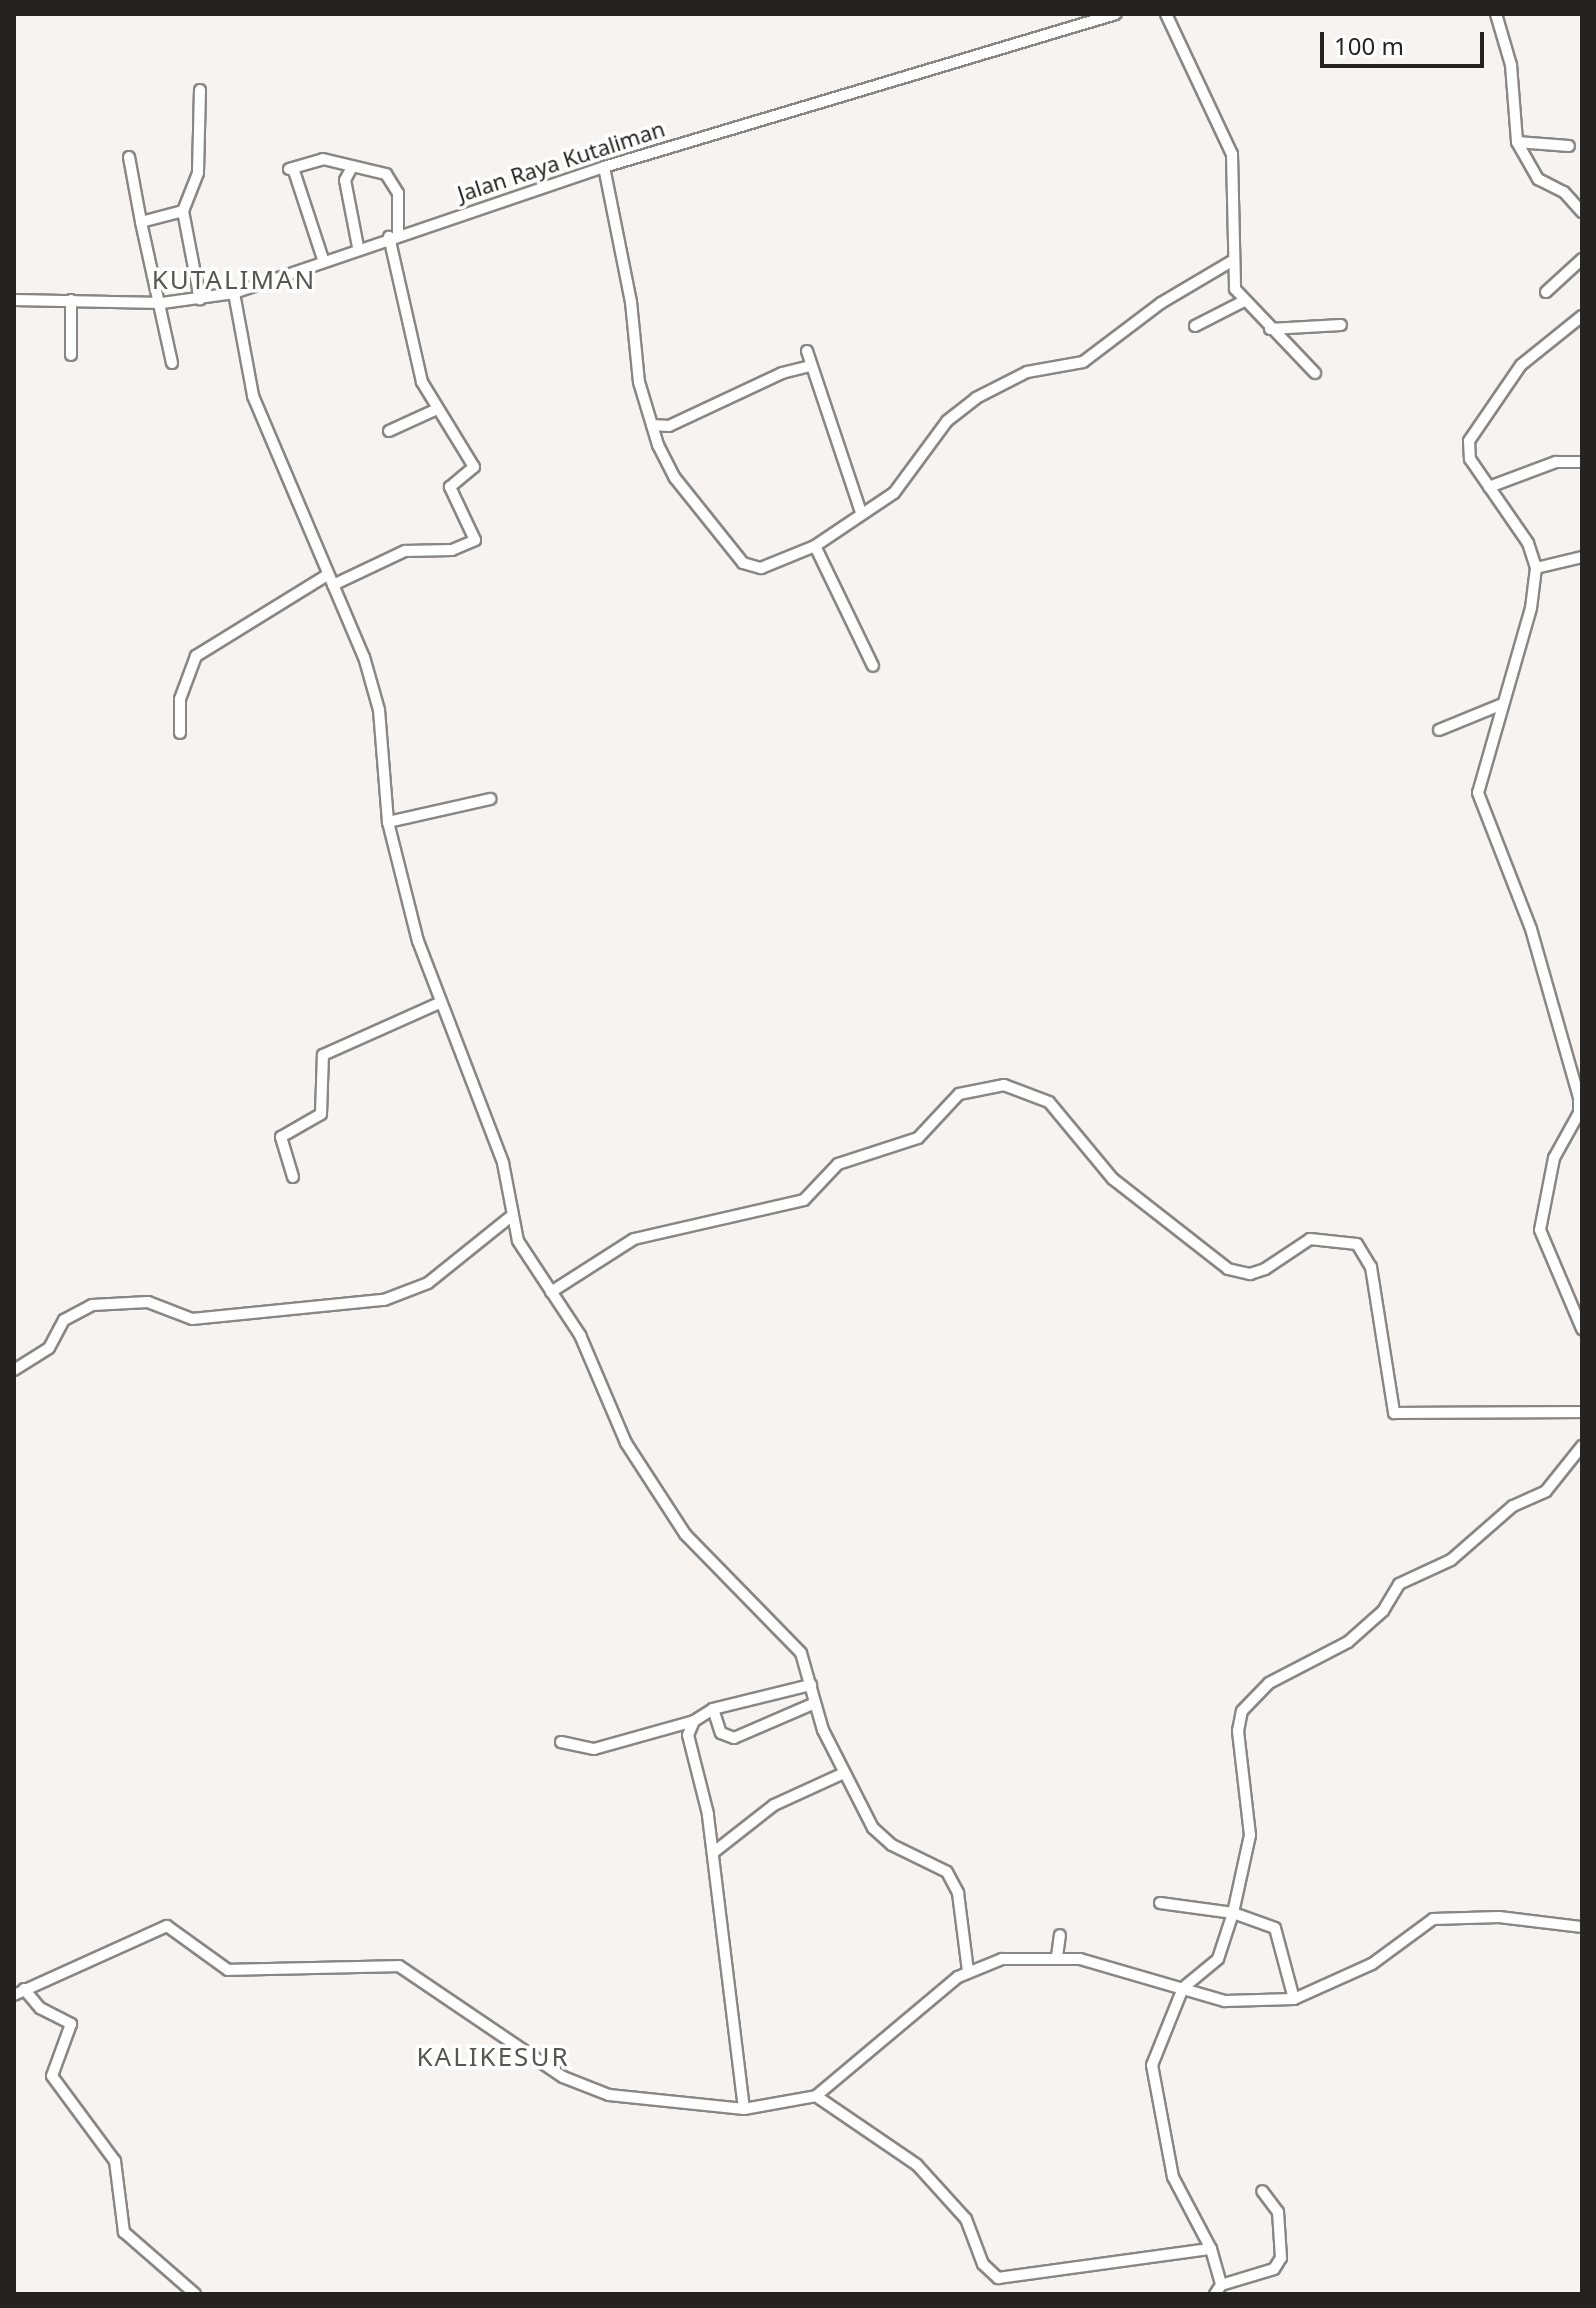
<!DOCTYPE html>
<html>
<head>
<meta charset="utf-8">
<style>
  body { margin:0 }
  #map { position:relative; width:1596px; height:2308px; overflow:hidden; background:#f6f3f1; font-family:"Noto Sans",sans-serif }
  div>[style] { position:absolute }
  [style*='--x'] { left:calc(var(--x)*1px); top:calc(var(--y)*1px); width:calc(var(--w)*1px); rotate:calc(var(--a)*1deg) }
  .roads { filter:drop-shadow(2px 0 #898785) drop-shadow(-2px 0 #898785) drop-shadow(0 2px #898785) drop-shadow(0 -2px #898785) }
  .street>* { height:10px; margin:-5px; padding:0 5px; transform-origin:5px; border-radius:5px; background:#fff }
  span { translate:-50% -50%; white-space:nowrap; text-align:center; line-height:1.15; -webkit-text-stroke:7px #fff; paint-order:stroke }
  .street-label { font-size:22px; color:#242322 }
  .quarter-label { font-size:26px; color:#585654; letter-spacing:2px }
  .frame { position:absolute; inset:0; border:16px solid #242322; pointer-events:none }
  .scale { position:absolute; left:1320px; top:32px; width:164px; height:36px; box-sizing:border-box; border:4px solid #242322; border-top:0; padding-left:10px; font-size:24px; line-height:28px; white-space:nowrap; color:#242322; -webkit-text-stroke:6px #fff; paint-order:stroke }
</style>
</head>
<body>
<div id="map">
  <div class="roads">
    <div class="street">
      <i style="--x:1166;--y:14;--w:155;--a:64.8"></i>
      <i style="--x:1232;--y:154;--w:135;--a:88.7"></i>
      <i style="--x:1235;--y:289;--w:116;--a:46.4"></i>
      <i style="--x:1496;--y:14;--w:53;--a:73.6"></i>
      <i style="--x:1511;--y:65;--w:77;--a:85.5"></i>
      <i style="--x:1517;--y:142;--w:43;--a:60.4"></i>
      <i style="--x:1538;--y:179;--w:29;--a:27"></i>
      <i style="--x:1564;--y:192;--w:27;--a:48"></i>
      <i style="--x:200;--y:90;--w:83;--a:91.4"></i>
      <i style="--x:198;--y:173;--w:41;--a:111.5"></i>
      <i style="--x:183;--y:211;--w:90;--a:79.1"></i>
      <i style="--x:1517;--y:142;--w:52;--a:4.4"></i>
      <i style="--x:129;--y:157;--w:66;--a:79.5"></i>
      <i style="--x:352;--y:167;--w:15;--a:118"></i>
      <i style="--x:345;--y:180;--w:68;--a:79"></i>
      <i style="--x:604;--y:167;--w:138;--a:78.7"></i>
      <i style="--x:631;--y:302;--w:80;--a:84.3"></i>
      <i style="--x:639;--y:382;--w:66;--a:73.2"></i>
      <i style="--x:658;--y:445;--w:37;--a:63"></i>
      <i style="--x:675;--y:478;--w:109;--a:51.3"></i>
      <i style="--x:743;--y:563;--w:19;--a:16"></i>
      <i style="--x:761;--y:568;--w:58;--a:-22.2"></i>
      <i style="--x:815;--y:546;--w:95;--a:-33.9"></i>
      <i style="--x:894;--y:493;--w:89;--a:-53.6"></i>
      <i style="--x:947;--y:421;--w:37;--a:-38"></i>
      <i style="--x:976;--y:398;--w:57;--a:-27"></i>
      <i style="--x:1027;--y:372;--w:57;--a:-10.1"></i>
      <i style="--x:1083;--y:362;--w:98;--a:-37.1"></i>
      <i style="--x:1161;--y:303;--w:82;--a:-30.6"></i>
      <i style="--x:293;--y:168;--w:96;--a:71.8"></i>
      <i style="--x:289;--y:169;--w:35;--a:-16"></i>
      <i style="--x:323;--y:159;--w:65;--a:13.4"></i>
      <i style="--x:386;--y:174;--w:22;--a:58"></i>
      <i style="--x:398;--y:193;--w:41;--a:90"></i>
      <i style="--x:1546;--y:292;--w:49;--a:-42.5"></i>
      <i style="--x:234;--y:293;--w:105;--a:79.5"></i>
      <i style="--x:253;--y:396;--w:284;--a:67"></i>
      <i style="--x:364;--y:657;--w:55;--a:74.2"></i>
      <i style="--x:379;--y:710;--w:112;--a:85.4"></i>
      <i style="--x:388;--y:822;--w:123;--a:75.9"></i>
      <i style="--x:418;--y:941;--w:238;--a:69"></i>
      <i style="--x:503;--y:1163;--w:79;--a:79.1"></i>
      <i style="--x:518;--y:1241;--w:113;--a:56.6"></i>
      <i style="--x:580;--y:1335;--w:117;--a:66.9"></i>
      <i style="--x:626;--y:1443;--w:108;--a:57"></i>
      <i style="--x:685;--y:1534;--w:166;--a:45.7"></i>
      <i style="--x:801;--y:1653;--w:80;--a:74.1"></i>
      <i style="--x:823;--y:1730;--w:110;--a:63"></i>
      <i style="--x:873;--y:1828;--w:25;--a:42"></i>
      <i style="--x:892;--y:1845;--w:61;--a:26.1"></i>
      <i style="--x:947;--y:1872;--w:24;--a:62"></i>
      <i style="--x:958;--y:1893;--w:79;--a:82.7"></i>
      <i style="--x:14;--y:300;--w:148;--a:1.2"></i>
      <i style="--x:162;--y:303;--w:73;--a:-7.9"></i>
      <i style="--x:234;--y:293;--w:391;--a:-18.8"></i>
      <i style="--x:604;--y:167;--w:534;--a:-16.64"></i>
      <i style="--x:71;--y:300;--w:55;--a:90"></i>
      <i style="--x:1582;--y:316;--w:78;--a:141.2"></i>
      <i style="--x:1521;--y:365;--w:92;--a:124.4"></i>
      <i style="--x:1469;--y:441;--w:18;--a:87"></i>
      <i style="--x:1470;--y:459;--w:102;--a:55.4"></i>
      <i style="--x:1528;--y:543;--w:26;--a:72"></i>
      <i style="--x:1536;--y:568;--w:40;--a:97.1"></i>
      <i style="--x:1531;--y:608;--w:192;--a:106"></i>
      <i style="--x:1478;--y:793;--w:146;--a:68.7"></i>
      <i style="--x:1531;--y:929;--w:176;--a:74.1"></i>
      <i style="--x:1579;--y:1098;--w:15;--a:90"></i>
      <i style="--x:1579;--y:1113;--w:51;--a:119.1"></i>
      <i style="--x:1554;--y:1158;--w:73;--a:101"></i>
      <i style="--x:1540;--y:1230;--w:108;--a:67"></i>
      <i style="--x:1195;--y:326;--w:55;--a:-27"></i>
      <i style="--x:1270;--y:329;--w:71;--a:-3.2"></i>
      <i style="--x:807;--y:351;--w:170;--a:71.5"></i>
      <i style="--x:172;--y:363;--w:144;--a:-102.4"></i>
      <i style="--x:141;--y:222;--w:43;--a:-14.7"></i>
      <i style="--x:652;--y:425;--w:17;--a:3"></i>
      <i style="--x:669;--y:426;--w:125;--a:-25.1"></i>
      <i style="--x:782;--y:373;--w:30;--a:-14"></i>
      <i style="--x:389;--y:431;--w:53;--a:-24.6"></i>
      <i style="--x:1489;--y:487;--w:72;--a:-20.5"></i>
      <i style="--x:1556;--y:462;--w:26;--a:0"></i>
      <i style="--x:815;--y:546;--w:133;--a:64.2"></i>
      <i style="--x:1536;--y:568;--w:47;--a:-13.4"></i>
      <i style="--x:333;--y:585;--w:80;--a:-25.3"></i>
      <i style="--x:405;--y:551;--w:47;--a:-1.2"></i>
      <i style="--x:452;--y:550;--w:25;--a:-23"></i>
      <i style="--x:475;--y:540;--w:59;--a:-115.3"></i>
      <i style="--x:450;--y:487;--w:31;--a:-40"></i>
      <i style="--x:474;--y:467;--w:100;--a:-121.5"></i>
      <i style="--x:422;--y:382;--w:149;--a:-102.8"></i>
      <i style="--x:1439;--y:730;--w:66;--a:-22.3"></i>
      <i style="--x:180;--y:733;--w:34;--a:-90"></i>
      <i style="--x:180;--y:699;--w:46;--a:-69.6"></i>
      <i style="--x:196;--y:656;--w:154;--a:-31.7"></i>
      <i style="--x:388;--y:822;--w:105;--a:-12.7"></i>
      <i style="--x:293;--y:1177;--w:42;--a:-106.7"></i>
      <i style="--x:281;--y:1137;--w:46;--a:-29.9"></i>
      <i style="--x:321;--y:1114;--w:59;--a:-88.1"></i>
      <i style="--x:323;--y:1055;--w:127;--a:-24.1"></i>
      <i style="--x:551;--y:1292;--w:98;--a:-32.6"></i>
      <i style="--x:634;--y:1239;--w:174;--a:-12.9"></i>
      <i style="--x:804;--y:1200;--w:50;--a:-46.6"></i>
      <i style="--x:838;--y:1164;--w:84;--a:-18"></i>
      <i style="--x:918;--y:1138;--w:60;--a:-47"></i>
      <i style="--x:959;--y:1094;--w:46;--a:-11.3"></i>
      <i style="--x:1004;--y:1085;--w:48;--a:20.7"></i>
      <i style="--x:1049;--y:1102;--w:100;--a:50.3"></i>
      <i style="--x:1113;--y:1179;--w:146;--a:38"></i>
      <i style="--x:1228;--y:1269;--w:23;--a:13"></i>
      <i style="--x:1250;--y:1274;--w:16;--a:-18"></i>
      <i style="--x:1265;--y:1269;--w:54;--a:-33.7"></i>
      <i style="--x:1310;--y:1239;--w:47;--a:6.1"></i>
      <i style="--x:1357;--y:1244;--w:27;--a:59"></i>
      <i style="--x:1371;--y:1267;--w:148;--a:81"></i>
      <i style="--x:1394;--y:1413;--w:188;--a:-0.3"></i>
      <i style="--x:14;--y:1370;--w:41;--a:-32.2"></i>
      <i style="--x:49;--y:1348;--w:32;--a:-62"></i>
      <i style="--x:64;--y:1320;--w:32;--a:-28"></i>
      <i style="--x:92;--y:1305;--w:56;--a:-3.1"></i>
      <i style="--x:148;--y:1302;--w:47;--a:21.1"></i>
      <i style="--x:192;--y:1319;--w:193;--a:-5.7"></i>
      <i style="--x:384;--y:1300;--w:47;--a:-21.1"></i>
      <i style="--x:428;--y:1283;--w:105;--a:-38.8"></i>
      <i style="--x:713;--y:1709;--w:25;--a:72"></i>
      <i style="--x:721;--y:1733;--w:14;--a:21"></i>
      <i style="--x:734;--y:1738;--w:88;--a:-23.4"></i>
      <i style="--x:561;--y:1742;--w:34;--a:12"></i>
      <i style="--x:594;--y:1749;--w:104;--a:-15.6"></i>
      <i style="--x:714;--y:1852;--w:76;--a:-38.1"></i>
      <i style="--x:774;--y:1805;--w:77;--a:-24.6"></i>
      <i style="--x:1160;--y:1903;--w:74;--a:7.8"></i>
      <i style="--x:1233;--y:1913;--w:48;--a:108.1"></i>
      <i style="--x:1218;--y:1959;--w:45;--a:140.4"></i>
      <i style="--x:1183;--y:1988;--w:83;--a:111.9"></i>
      <i style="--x:1152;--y:2065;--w:114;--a:79.4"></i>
      <i style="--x:1173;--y:2177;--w:81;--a:62.2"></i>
      <i style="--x:1211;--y:2249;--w:37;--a:74"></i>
      <i style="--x:1057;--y:1956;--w:21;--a:-82"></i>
      <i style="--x:24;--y:1989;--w:25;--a:50"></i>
      <i style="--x:40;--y:2008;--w:35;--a:27"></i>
      <i style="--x:71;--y:2024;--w:55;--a:110.1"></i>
      <i style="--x:52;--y:2076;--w:106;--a:53.5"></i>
      <i style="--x:115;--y:2161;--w:72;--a:82.8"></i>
      <i style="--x:124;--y:2232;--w:94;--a:41.1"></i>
      <i style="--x:14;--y:1995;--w:168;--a:-24.3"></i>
      <i style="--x:167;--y:1926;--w:75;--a:35.8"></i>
      <i style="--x:228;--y:1970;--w:171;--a:-1.3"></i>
      <i style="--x:399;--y:1966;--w:198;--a:34.1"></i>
      <i style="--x:563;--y:2077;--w:49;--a:21.4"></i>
      <i style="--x:609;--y:2095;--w:136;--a:5.9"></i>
      <i style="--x:744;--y:2109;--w:73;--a:-10.2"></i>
      <i style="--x:816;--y:2096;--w:185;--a:-40"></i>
      <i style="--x:958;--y:1977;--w:48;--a:-22.2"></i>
      <i style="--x:1002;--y:1959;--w:78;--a:0"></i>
      <i style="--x:1080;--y:1959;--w:151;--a:16.2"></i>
      <i style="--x:1225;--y:2001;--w:69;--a:-1.7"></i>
      <i style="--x:1294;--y:1999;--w:85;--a:-24.2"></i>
      <i style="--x:1372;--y:1964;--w:76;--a:-36.4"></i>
      <i style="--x:1433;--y:1919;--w:66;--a:-1.7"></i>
      <i style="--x:1499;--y:1917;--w:84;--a:6.9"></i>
      <i style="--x:1294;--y:1999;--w:73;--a:-105"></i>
      <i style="--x:1275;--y:1928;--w:45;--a:-160.3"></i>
      <i style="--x:1233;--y:1913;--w:80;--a:-77.7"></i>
      <i style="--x:1250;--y:1835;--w:105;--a:-96.6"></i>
      <i style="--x:1238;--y:1731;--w:20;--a:-79"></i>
      <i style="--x:1242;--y:1711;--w:39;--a:-46"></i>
      <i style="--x:1269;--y:1683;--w:89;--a:-27.4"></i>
      <i style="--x:1348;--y:1642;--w:47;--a:-41.5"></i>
      <i style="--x:1383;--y:1611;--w:31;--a:-59"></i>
      <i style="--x:1399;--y:1584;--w:57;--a:-24.8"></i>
      <i style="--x:1451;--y:1560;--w:82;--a:-41.1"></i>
      <i style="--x:1513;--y:1506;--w:36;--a:-24"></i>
      <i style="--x:1546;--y:1491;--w:58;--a:-51.3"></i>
      <i style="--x:816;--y:2096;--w:122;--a:34.3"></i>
      <i style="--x:917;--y:2165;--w:73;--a:47.8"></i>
      <i style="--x:966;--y:2219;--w:48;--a:69.3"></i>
      <i style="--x:983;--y:2264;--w:21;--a:43"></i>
      <i style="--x:998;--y:2278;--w:215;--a:-7.8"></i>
      <i style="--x:744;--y:2109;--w:297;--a:-97"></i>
      <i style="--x:708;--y:1814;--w:81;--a:-104.2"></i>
      <i style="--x:688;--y:1735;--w:15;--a:-67"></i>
      <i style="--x:694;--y:1721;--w:22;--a:-32"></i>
      <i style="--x:713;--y:1709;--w:101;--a:-13.8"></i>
      <i style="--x:1215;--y:2294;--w:11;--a:-56"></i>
      <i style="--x:1221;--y:2285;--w:55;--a:-16.8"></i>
      <i style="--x:1274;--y:2269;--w:13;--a:-58"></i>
      <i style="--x:1281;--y:2258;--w:46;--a:-93.7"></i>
      <i style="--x:1278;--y:2212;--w:26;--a:-127"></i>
    </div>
  </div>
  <div class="street-label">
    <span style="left:561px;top:161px;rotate:-18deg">Jalan Raya Kutaliman</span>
  </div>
  <div class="quarter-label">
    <span style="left:234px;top:280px">KUTALIMAN</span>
    <span style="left:493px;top:2057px">KALIKESUR</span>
  </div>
  <div class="frame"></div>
  <div class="scale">100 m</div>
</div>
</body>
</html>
